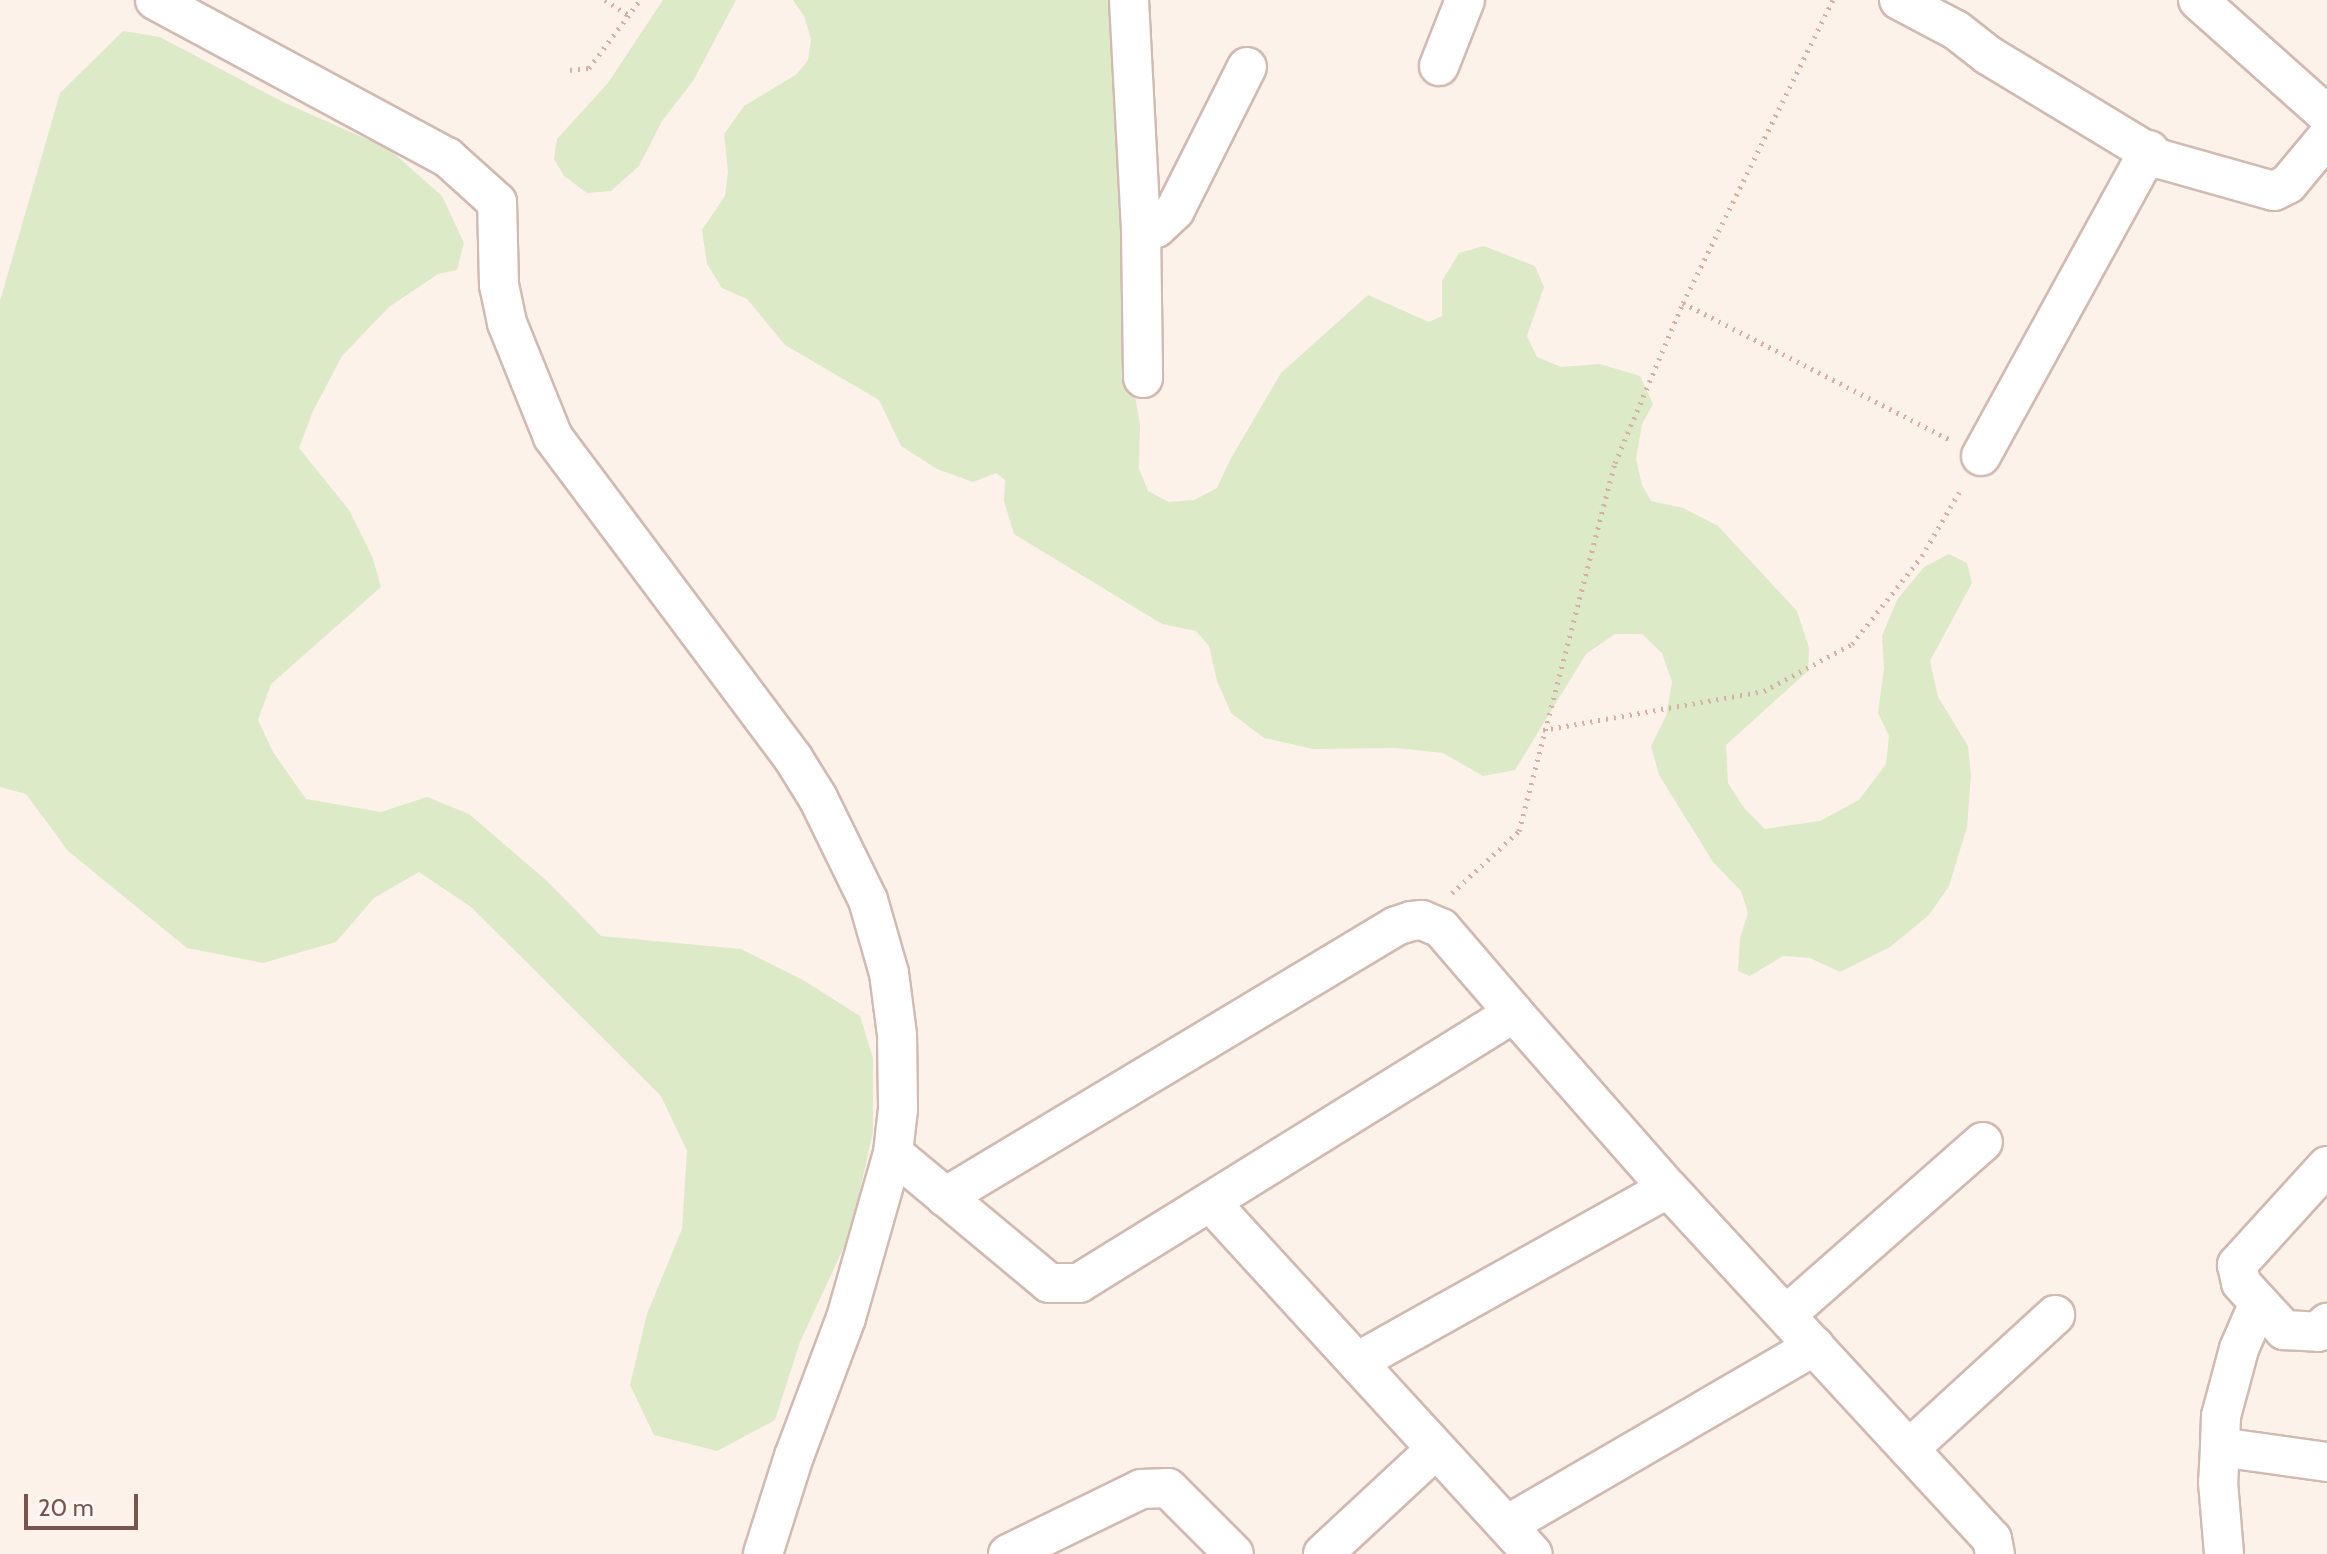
<!DOCTYPE html>
<html>
<head>
<meta charset="utf-8">
<style>
  body { margin:0 }
  #map { position:relative; width:2327px; height:1554px; overflow:hidden; background:#fcf2ea; font-family:Cabin,sans-serif }
  div>[style] { position:absolute }
  [style*='--x'] { left:calc(var(--x)*1px); top:calc(var(--y)*1px); width:calc(var(--w)*1px); rotate:calc(var(--a)*1deg) }
  .green>* { inset:0; background:#dceac8 }
  .path>* { height:5px; margin-top:-2.5px; transform-origin:0; background:repeating-linear-gradient(90deg,#d6afa5 0 2px,transparent 0 8px) }
  .roads { filter:drop-shadow(2px 0 #d1bab2) drop-shadow(-2px 0 #d1bab2) drop-shadow(0 2px #d1bab2) drop-shadow(0 -2px #d1bab2) }
  .minor>* { height:38px; margin:-19px; padding:0 19px; transform-origin:19px; border-radius:19px; background:#fff }
  span { translate:-50% -50%; white-space:nowrap; text-align:center; line-height:1.15; -webkit-text-stroke:8px #fef7f1; paint-order:stroke }
  .scale { position:absolute; left:24px; top:1494px; width:114px; height:36px; box-sizing:border-box; border:4px solid #77554e; border-top:0; padding-left:10px; font-size:24px; line-height:28px; white-space:nowrap; color:#77554e; -webkit-text-stroke:6px #fef7f1; paint-order:stroke }
</style>
</head>
<body>
<div id="map">
  <div class="green">
    <i style="clip-path:polygon(663px 0,736px 0,693px 81px,662px 121px,639px 166px,611px 191px,587px 193px,564px 176px,554px 159px,557px 139px,608px 83px)"></i>
    <i style="clip-path:polygon(793px 0,1121px 0,1126px 230px,1122px 322px,1140px 424px,1139px 469px,1148px 491px,1169px 502px,1194px 500px,1217px 488px,1230px 460px,1281px 373px,1368px 295px,1429px 322px,1442px 316px,1442px 281px,1459px 253px,1484px 246px,1535px 266px,1544px 287px,1527px 336px,1537px 357px,1561px 367px,1600px 364px,1640px 376px,1653px 404px,1642px 424px,1636px 459px,1642px 485px,1651px 501px,1683px 508px,1718px 526px,1797px 611px,1809px 648px,1808px 671px,1726px 745px,1728px 783px,1744px 808px,1765px 829px,1820px 821px,1859px 800px,1886px 764px,1889px 736px,1878px 713px,1884px 668px,1882px 636px,1897px 600px,1924px 567px,1949px 554px,1967px 563px,1972px 583px,1930px 661px,1938px 697px,1968px 746px,1971px 775px,1967px 827px,1949px 886px,1929px 915px,1890px 947px,1840px 972px,1810px 958px,1783px 956px,1750px 976px,1738px 971px,1740px 938px,1748px 913px,1741px 891px,1713px 862px,1659px 775px,1651px 746px,1666px 716px,1672px 682px,1662px 653px,1642px 634px,1615px 634px,1586px 654px,1515px 770px,1483px 776px,1443px 753px,1396px 748px,1313px 749px,1264px 738px,1231px 713px,1217px 681px,1209px 646px,1196px 631px,1162px 624px,1014px 534px,1004px 501px,1005px 480px,996px 473px,973px 482px,937px 469px,901px 446px,879px 400px,785px 345px,747px 299px,722px 288px,707px 264px,702px 230px,725px 196px,728px 172px,724px 134px,744px 106px,797px 74px,808px 60px,811px 39px,804px 16px)"></i>
    <i style="clip-path:polygon(123px 31px,160px 37px,283px 102px,389px 149px,442px 196px,464px 243px,457px 270px,438px 274px,389px 307px,342px 356px,313px 411px,299px 448px,349px 510px,372px 556px,381px 587px,271px 684px,258px 720px,273px 752px,306px 799px,381px 812px,427px 797px,469px 814px,547px 881px,601px 936px,741px 949px,803px 980px,860px 1016px,873px 1058px,873px 1132px,850px 1234px,800px 1342px,775px 1420px,717px 1451px,654px 1435px,630px 1385px,647px 1314px,682px 1229px,687px 1151px,661px 1096px,471px 907px,419px 872px,374px 898px,336px 942px,263px 963px,187px 948px,68px 851px,26px 794px,0 787px,0 301px,60px 93px)"></i>
  </div>
  <div class="path">
    <i style="--x:605;--y:0;--w:27;--a:33"></i>
    <i style="--x:570;--y:70;--w:19;--a:-6"></i>
    <i style="--x:589;--y:68;--w:85;--a:-53.1"></i>
    <i style="--x:1683;--y:303;--w:299;--a:27.1"></i>
    <i style="--x:1543;--y:730;--w:224;--a:-10"></i>
    <i style="--x:1764;--y:691;--w:100;--a:-28.1"></i>
    <i style="--x:1852;--y:644;--w:112;--a:-51.5"></i>
    <i style="--x:1922;--y:556;--w:78;--a:-59.8"></i>
    <i style="--x:1452;--y:893;--w:91;--a:-42.8"></i>
    <i style="--x:1519;--y:831;--w:380;--a:-75.4"></i>
    <i style="--x:1615;--y:463;--w:174;--a:-67"></i>
    <i style="--x:1683;--y:303;--w:338;--a:-63.7"></i>
  </div>
  <div class="roads">
    <div class="minor">
      <i style="--x:155;--y:0;--w:332;--a:28.3"></i>
      <i style="--x:447;--y:157;--w:67;--a:42"></i>
      <i style="--x:497;--y:202;--w:83;--a:88.6"></i>
      <i style="--x:499;--y:285;--w:39;--a:78"></i>
      <i style="--x:507;--y:323;--w:123;--a:68"></i>
      <i style="--x:553;--y:437;--w:401;--a:53.2"></i>
      <i style="--x:793;--y:758;--w:47;--a:58"></i>
      <i style="--x:818;--y:798;--w:114;--a:63.9"></i>
      <i style="--x:868;--y:900;--w:76;--a:74"></i>
      <i style="--x:889;--y:973;--w:63;--a:82.6"></i>
      <i style="--x:897;--y:1035;--w:74;--a:89.2"></i>
      <i style="--x:898;--y:1109;--w:44;--a:96.5"></i>
      <i style="--x:893;--y:1153;--w:172;--a:105.9"></i>
      <i style="--x:846;--y:1318;--w:147;--a:110.6"></i>
      <i style="--x:794;--y:1456;--w:103;--a:107.6"></i>
      <i style="--x:1129;--y:0;--w:229;--a:87"></i>
      <i style="--x:1141;--y:229;--w:149;--a:89.2"></i>
      <i style="--x:1899;--y:0;--w:64;--a:27.8"></i>
      <i style="--x:1956;--y:30;--w:41;--a:38"></i>
      <i style="--x:1988;--y:55;--w:201;--a:31.2"></i>
      <i style="--x:2160;--y:159;--w:118;--a:15.7"></i>
      <i style="--x:2274;--y:191;--w:16;--a:-27"></i>
      <i style="--x:2288;--y:184;--w:61;--a:-50.3"></i>
      <i style="--x:2198;--y:0;--w:173;--a:41.7"></i>
      <i style="--x:1439;--y:66;--w:71;--a:-68.5"></i>
      <i style="--x:1141;--y:229;--w:15;--a:-4"></i>
      <i style="--x:1156;--y:228;--w:26;--a:-43"></i>
      <i style="--x:1175;--y:210;--w:160;--a:-63.3"></i>
      <i style="--x:1981;--y:456;--w:349;--a:-61.2"></i>
      <i style="--x:893;--y:1153;--w:203;--a:39.8"></i>
      <i style="--x:1049;--y:1283;--w:30;--a:0"></i>
      <i style="--x:1079;--y:1283;--w:512;--a:-31.83"></i>
      <i style="--x:1514;--y:1013;--w:233;--a:48.7"></i>
      <i style="--x:1668;--y:1188;--w:478;--a:47.3"></i>
      <i style="--x:1992;--y:1539;--w:15;--a:79"></i>
      <i style="--x:2327;--y:1166;--w:134;--a:132.3"></i>
      <i style="--x:2237;--y:1265;--w:18;--a:77"></i>
      <i style="--x:2241;--y:1283;--w:64;--a:47.5"></i>
      <i style="--x:2284;--y:1330;--w:34;--a:3"></i>
      <i style="--x:2318;--y:1332;--w:13;--a:-45"></i>
      <i style="--x:945;--y:1197;--w:526;--a:-31"></i>
      <i style="--x:1396;--y:926;--w:16;--a:-18"></i>
      <i style="--x:1411;--y:921;--w:11;--a:-5"></i>
      <i style="--x:1422;--y:920;--w:21;--a:23"></i>
      <i style="--x:1441;--y:928;--w:112;--a:49.3"></i>
      <i style="--x:1211;--y:1203;--w:476;--a:47.5"></i>
      <i style="--x:2258;--y:1305;--w:48;--a:113.4"></i>
      <i style="--x:2239;--y:1349;--w:69;--a:105"></i>
      <i style="--x:2221;--y:1416;--w:31;--a:92"></i>
      <i style="--x:2220;--y:1447;--w:108;--a:8"></i>
      <i style="--x:1786;--y:1315;--w:262;--a:-41.3"></i>
      <i style="--x:1357;--y:1362;--w:356;--a:-29.2"></i>
      <i style="--x:2220;--y:1447;--w:35;--a:93"></i>
      <i style="--x:2218;--y:1482;--w:72;--a:85.2"></i>
      <i style="--x:1910;--y:1448;--w:197;--a:-42.5"></i>
      <i style="--x:1507;--y:1525;--w:356;--a:-30.2"></i>
      <i style="--x:1008;--y:1554;--w:148;--a:-26"></i>
      <i style="--x:1141;--y:1489;--w:27;--a:-2"></i>
      <i style="--x:1168;--y:1488;--w:93;--a:45"></i>
      <i style="--x:1323;--y:1554;--w:154;--a:-42.9"></i>
    </div>
  </div>
  <div class="scale">20 m</div>
</div>
</body>
</html>
